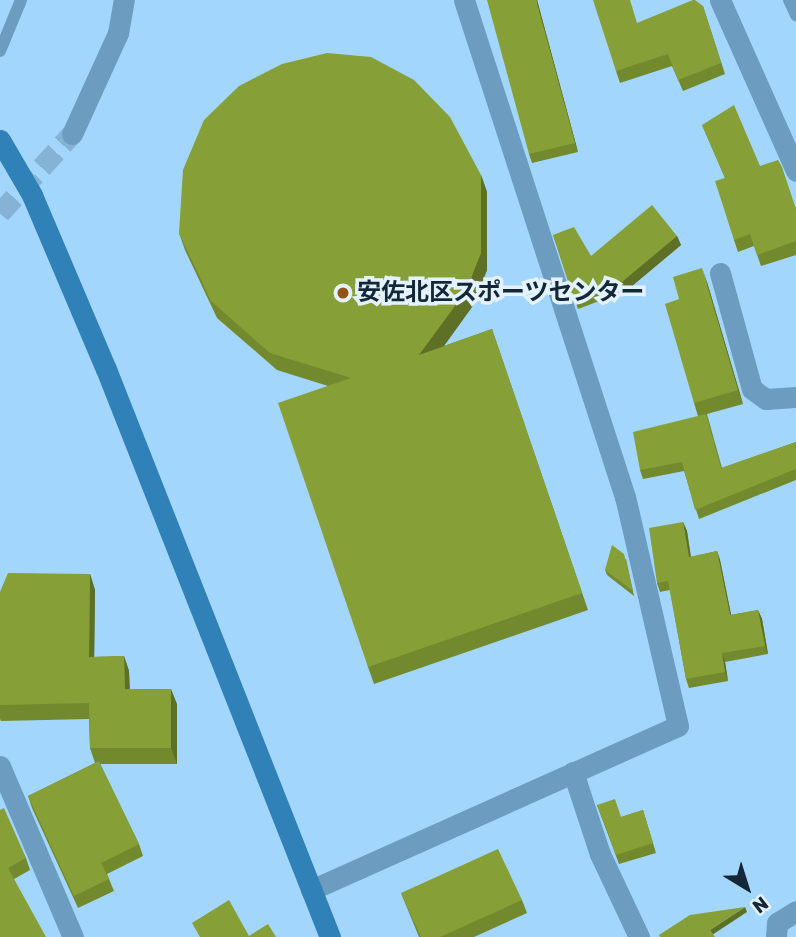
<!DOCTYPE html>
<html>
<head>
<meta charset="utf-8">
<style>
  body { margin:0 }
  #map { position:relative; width:796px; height:937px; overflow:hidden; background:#a3d6fd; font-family:Rubik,"Noto Sans JP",sans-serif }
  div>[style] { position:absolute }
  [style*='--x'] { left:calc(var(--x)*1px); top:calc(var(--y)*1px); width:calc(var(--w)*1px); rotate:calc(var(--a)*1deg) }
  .street-tunnel>* { height:21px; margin-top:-10.5px; transform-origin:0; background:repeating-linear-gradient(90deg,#86b3d5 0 21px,transparent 0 31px) }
  .lane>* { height:12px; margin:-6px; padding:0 6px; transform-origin:6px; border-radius:6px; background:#6c9cc0 }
  .street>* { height:21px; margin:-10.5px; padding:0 10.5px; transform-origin:10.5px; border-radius:10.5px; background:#6c9cc0 }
  .secondary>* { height:21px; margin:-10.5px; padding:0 10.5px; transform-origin:10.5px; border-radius:10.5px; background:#2f81b7 }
  .wall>* { inset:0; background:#73892e }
  .shaded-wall>* { inset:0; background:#5e6f26 }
  .building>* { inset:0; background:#869f36 }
  .dots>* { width:19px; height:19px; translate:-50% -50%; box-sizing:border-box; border:4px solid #e3f2fe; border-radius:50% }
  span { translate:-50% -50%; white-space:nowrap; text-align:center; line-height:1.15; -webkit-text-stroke:7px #e3f2fe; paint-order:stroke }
  .poi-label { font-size:24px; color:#132736; font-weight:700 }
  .left { translate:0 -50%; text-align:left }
  .north { position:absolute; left:712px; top:853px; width:70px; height:70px; -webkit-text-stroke:5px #e3f2fe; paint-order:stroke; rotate:142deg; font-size:19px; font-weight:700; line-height:28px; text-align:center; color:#132736 }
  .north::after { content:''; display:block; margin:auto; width:24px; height:32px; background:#132736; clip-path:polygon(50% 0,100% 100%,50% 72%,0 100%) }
</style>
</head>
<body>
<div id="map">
  <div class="street-tunnel">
    <i style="--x:0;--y:213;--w:107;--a:-47.7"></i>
  </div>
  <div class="lane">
    <i style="--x:789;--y:0;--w:17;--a:65"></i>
    <i style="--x:0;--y:51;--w:55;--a:-67.6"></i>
  </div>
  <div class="street">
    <i style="--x:720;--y:0;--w:187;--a:66"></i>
    <i style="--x:72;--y:134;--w:111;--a:-65.5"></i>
    <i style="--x:118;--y:33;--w:34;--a:-80"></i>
    <i style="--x:720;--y:273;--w:120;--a:74.6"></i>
    <i style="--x:752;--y:389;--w:17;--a:36"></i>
    <i style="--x:766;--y:399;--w:30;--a:-4"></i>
    <i style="--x:0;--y:766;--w:186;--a:66.9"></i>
    <i style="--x:573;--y:772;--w:86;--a:71.8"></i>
    <i style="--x:600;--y:854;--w:92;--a:64.8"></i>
    <i style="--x:311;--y:890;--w:402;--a:-24.1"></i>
    <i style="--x:678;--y:726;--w:235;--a:-103"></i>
    <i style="--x:625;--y:497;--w:522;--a:-107.95"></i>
    <i style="--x:776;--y:937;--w:14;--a:-86"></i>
    <i style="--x:777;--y:923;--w:22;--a:-32"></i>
  </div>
  <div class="secondary">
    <i style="--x:0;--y:140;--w:64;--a:59.8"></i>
    <i style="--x:32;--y:195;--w:189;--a:67"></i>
    <i style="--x:106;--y:369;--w:611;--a:68.48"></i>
  </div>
  <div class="wall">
    <i style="clip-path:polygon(537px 0,578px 152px,532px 163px,529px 154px)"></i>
    <i style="clip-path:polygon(703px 6px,725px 74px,683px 91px,672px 66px,620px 83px,616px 71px,638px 23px)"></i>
    <i style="clip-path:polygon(702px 125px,760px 166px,796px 208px,796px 255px,761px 266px,754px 246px,738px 252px,734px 240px,725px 178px)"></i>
    <i style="clip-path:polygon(481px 175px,487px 192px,487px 270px,472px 307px,444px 346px,492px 329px,588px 610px,374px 684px,368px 667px,328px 386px,277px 370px,217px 318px,185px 250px,179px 233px)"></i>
    <i style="clip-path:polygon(553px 235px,591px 256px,677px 236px,681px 245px,626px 291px,578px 309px)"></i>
    <i style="clip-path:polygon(707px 282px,743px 404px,707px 414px,722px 468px,796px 442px,796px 480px,699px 519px,684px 471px,643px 479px,640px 470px,698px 416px,694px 403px)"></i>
    <i style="clip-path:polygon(683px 522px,687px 531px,691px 557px,717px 551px,720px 560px,731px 615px,758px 610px,762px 619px,768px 654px,725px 662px,728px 681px,689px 688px,686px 679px,670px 590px,660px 592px,657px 583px)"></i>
    <i style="clip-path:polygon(626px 559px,634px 596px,607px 575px,605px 570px)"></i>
    <i style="clip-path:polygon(90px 574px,95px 590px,94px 657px,124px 656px,129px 671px,130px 689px,177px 704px,177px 764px,100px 764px,139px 844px,143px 856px,107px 874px,114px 891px,78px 908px,32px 808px,28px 796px,95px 763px,90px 748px,89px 719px,1px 721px,0 719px,0 592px)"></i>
    <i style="clip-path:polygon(597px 805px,621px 817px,643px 810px,656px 853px,619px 864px)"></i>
    <i style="clip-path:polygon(0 810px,26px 858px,30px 870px,14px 879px,0 937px)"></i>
    <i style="clip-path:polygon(401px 893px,522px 900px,527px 913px,474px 937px,419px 937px)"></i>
  </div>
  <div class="shaded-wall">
    <i style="clip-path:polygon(536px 0,537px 0,578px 152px,575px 143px)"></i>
    <i style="clip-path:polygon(481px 175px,487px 192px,487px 270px,472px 307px,425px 372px,419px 355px)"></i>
    <i style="clip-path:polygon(677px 236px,681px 245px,626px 291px,623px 281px)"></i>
    <i style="clip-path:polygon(702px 268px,707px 282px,743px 404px,738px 390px)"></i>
    <i style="clip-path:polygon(683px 522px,687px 531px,692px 566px,689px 557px)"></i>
    <i style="clip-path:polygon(717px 551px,720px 560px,733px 624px,730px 615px)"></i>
    <i style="clip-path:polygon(90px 574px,95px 590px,94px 673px,89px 657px)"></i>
    <i style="clip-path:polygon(758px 610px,762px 619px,768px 654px,765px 646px)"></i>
    <i style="clip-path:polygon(722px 653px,725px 662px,728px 681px,725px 672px)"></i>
    <i style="clip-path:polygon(124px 656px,129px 671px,130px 705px,125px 689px)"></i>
    <i style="clip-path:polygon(171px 689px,177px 704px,177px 764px,171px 748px)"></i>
    <i style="clip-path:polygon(745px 907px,747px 912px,712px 935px,710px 930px)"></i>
  </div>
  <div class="building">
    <i style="clip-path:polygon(487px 0,536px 0,575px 143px,529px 154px)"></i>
    <i style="clip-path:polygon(593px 0,630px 0,637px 23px,693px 0,695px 0,703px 6px,721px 63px,678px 80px,668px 54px,616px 71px)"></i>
    <i style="clip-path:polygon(327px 53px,371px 57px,414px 80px,450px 117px,481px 175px,481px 253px,466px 291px,419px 355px,492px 329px,582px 593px,368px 667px,278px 403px,351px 378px,270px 353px,211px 301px,179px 233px,183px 170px,204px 120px,239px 86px,282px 64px)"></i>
    <i style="clip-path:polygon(734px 105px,760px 166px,778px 160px,782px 167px,796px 209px,796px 241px,757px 255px,750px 234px,734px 240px,715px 181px,725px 178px,702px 125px)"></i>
    <i style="clip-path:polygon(652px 205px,677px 236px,623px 281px,574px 300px,553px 235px,574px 227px,591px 256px)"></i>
    <i style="clip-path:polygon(702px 268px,738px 390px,694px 403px,665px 304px,679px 299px,673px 277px)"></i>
    <i style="clip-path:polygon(706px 414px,721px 468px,796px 442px,796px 469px,695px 510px,682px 462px,640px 470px,633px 432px)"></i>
    <i style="clip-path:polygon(683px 522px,689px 557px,717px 551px,730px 615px,758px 610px,765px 646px,722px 653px,725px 672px,686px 679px,668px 581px,657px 583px,649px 528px)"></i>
    <i style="clip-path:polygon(612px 545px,624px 554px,633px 591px,605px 570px)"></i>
    <i style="clip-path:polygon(8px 573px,90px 574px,89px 657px,124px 656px,125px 689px,171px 689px,171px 748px,90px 748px,89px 703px,0 705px,0 592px)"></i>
    <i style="clip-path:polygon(99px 761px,139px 844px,101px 863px,109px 879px,74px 896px,28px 796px)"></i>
    <i style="clip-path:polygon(615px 799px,621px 817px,643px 810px,653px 843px,616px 855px,597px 805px)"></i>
    <i style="clip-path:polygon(4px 808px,26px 858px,8px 868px,46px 937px,0 937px,0 810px)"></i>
    <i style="clip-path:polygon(498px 849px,522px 900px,440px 937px,421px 937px,401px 893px)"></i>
    <i style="clip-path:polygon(229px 900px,249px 936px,268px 924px,276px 937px,200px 937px,192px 923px)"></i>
    <i style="clip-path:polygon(745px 907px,710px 930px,715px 937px,660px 937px,659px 935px,690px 915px)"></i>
  </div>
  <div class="dots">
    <i style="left:343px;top:293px;background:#905413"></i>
  </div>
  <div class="poi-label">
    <span class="left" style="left:357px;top:293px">安佐北区スポーツセンター</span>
  </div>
  <div class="north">N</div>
</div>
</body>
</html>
